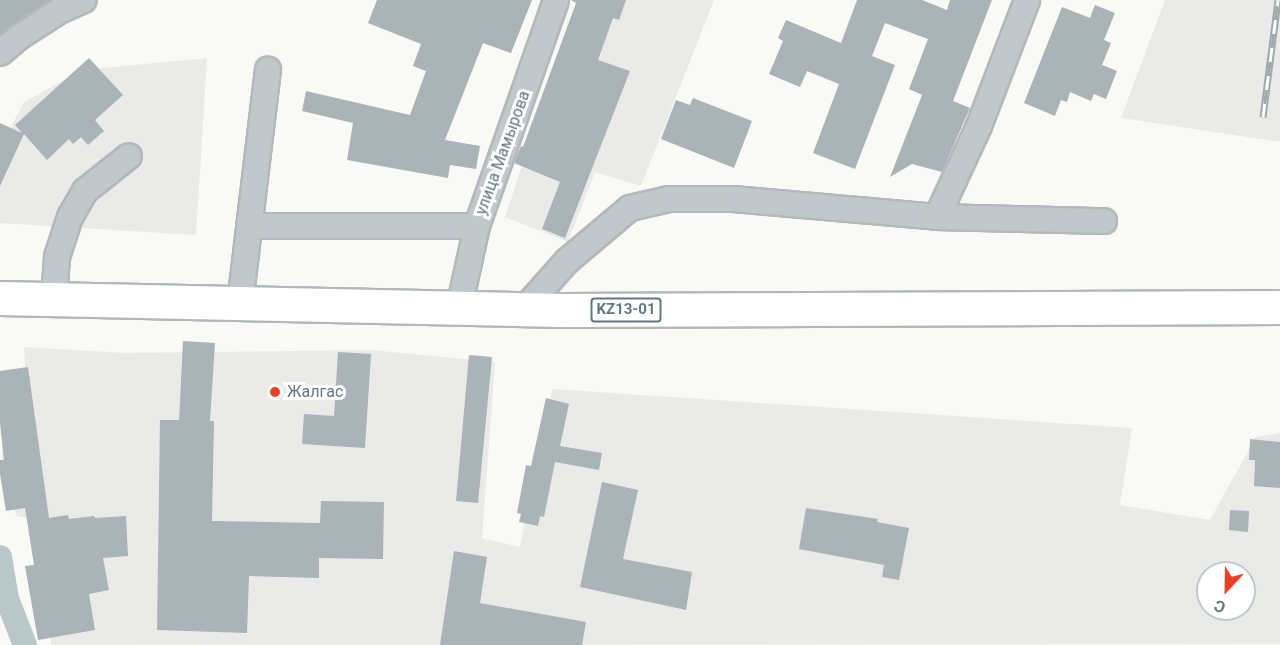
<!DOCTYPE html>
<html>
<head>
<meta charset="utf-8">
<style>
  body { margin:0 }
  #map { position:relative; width:1280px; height:645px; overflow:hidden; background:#f9f9f6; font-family:Roboto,sans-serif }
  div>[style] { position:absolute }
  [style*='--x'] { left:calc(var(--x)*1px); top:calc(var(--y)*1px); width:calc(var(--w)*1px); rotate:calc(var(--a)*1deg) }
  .built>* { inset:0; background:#eaeae9 }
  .canal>* { height:24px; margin:-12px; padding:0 12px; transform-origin:12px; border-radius:12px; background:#b9c7ca }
  .building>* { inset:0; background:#a9b3b8 }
  .roads { filter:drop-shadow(2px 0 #b2b8bb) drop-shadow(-2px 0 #b2b8bb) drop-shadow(0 2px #b2b8bb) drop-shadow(0 -2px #b2b8bb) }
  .minor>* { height:24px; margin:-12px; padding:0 12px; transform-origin:12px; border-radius:12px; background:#c1c7ca }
  .trunk>* { height:33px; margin:-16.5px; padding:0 16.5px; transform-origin:16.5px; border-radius:16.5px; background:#fff }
  .rail>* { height:7px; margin-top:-3.5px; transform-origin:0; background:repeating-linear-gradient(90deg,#fff 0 14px,#a0a9ae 0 28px); box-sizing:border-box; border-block:2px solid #a0a9ae }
  .dots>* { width:16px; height:16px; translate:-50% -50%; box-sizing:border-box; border:3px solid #fff; border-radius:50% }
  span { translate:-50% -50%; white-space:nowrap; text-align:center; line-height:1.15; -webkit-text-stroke:6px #fff; paint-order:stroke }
  .shield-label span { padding:2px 4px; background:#fff; border:2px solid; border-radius:4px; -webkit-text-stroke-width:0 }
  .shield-label { font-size:15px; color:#637782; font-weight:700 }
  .street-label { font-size:16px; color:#637782 }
  .poi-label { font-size:16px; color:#637782 }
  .left { translate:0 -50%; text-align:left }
  .north { position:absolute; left:1196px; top:561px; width:60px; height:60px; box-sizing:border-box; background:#fff; border:2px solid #c1c9cd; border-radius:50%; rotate:202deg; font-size:16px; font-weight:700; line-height:24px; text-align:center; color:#637782 }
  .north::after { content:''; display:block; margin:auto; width:21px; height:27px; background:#e84127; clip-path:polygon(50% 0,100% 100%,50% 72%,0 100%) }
</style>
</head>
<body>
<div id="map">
  <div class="built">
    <i style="clip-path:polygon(577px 0,714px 0,641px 186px,595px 172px,568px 242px,505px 217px)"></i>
    <i style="clip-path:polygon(1165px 0,1280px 0,1280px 142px,1121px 118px)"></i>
    <i style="clip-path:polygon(207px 58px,196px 235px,0 223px,0 148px,24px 102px,82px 70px)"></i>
    <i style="clip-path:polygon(evenodd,24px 347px,124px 353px,371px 350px,495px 362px,482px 538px,520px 547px,539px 443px,553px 389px,1132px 428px,1120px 505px,1210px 520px,1256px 437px,1280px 433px,1280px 644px,51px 645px,45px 521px,16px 516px,2px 457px,2px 375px,26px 378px,24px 347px,1208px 573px,1244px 573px,1244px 609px,1208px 609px,1208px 573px)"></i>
  </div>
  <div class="canal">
    <i style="--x:0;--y:557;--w:43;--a:80.5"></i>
    <i style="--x:7;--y:599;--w:49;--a:68.6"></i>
  </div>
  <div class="building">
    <i style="clip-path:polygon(0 0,50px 0,0 34px)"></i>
    <i style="clip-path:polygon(377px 0,532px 0,511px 53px,483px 43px,445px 140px,480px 146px,476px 169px,450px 165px,448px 178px,347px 160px,353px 123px,302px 111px,306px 91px,410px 115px,426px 71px,413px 66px,421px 44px,368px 23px)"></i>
    <i style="clip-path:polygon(571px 0,626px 0,619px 20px,613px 18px,598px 60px,630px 71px,565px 238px,542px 229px,560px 182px,514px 163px,521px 146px,523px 147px,576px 3px)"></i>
    <i style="clip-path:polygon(857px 0,922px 0,947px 10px,950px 0,992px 0,953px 101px,970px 108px,942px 172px,912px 164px,890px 177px,922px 95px,909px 89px,928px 39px,885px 23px,872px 56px,895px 65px,855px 169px,813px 153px,839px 84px,807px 71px,800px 87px,769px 74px,783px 41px,778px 38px,786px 20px,841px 43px)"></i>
    <i style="clip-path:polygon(1095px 5px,1115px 13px,1104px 40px,1111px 43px,1102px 65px,1117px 71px,1106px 99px,1094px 94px,1091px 101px,1070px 92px,1067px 102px,1061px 100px,1055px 116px,1024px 103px,1062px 7px,1090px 18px)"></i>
    <i style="clip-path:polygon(89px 58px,123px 95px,95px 120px,104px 131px,88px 145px,81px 137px,73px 144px,69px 139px,47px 160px,24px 134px,0 186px,0 123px,22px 133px,15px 125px)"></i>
    <i style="clip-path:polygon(693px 98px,752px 121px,734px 168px,661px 139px,676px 100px,690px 105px)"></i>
    <i style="clip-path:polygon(183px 341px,215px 343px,210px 421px,214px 421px,212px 521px,320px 523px,321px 501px,384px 502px,383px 559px,319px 558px,319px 578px,249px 576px,247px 633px,157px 630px,160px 420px,179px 420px)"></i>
    <i style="clip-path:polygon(338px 352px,371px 354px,365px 448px,302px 444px,304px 414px,334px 416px)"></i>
    <i style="clip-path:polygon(469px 355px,492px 357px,478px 503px,456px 501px)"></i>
    <i style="clip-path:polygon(28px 367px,49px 518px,68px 515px,69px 519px,94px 516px,95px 518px,126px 516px,128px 556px,103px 558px,109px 590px,89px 594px,95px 630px,38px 640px,25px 566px,34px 565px,25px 508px,6px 511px,0 474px,0 460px,4px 460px,0 423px,0 371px)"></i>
    <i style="clip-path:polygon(546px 398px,569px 404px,560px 446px,602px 453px,599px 470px,555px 462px,544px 517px,540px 516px,538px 526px,519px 522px,521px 514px,517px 513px,526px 465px,531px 466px)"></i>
    <i style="clip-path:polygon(1250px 439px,1280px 442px,1280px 488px,1254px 486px,1255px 460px,1249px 460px)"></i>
    <i style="clip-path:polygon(602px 482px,638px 490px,623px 559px,692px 572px,686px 610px,580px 587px)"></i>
    <i style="clip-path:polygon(806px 508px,878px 519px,877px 522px,909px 528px,899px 580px,882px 577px,884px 565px,799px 549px)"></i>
    <i style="clip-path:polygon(1230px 510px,1249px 511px,1248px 532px,1229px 530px)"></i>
    <i style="clip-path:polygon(454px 551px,487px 557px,480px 603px,586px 622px,582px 645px,440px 645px)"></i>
  </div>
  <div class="roads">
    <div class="minor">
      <i style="--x:0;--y:53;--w:25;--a:-40"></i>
      <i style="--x:19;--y:37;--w:48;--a:-33"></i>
      <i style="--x:59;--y:11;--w:27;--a:-24"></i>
      <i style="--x:937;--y:217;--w:100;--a:-65.2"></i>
      <i style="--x:979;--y:126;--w:135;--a:-69.1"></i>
      <i style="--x:249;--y:226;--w:228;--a:0"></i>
      <i style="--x:54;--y:299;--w:42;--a:-85.9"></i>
      <i style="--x:57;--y:257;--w:42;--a:-72"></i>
      <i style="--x:70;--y:217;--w:30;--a:-60"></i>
      <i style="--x:85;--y:191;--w:56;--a:-38.5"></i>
      <i style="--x:240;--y:304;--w:236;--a:-83.2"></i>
      <i style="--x:459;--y:308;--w:84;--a:-77.6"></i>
      <i style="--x:477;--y:226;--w:239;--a:-70.7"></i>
      <i style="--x:525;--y:308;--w:63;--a:-48.2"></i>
      <i style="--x:567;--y:261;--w:82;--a:-40.1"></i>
      <i style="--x:630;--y:208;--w:40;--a:-13"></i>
      <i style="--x:669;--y:199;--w:64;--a:0"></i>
      <i style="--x:733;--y:199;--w:205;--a:5"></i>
      <i style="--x:937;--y:217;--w:167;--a:1.4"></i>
    </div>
    <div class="trunk">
      <i style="--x:0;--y:298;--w:562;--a:1.22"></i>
      <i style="--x:562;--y:310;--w:718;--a:-0.24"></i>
    </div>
  </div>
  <div class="rail">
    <i style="--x:1263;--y:117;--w:118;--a:-82.7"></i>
  </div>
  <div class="dots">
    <i style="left:275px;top:392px;background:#e84127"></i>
  </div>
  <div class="shield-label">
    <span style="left:626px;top:310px">KZ13-01</span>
  </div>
  <div class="street-label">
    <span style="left:503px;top:153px;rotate:-70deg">улица Мамырова</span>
  </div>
  <div class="poi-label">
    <span class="left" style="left:287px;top:392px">Жалгас</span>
  </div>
  <div class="north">С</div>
</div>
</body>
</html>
